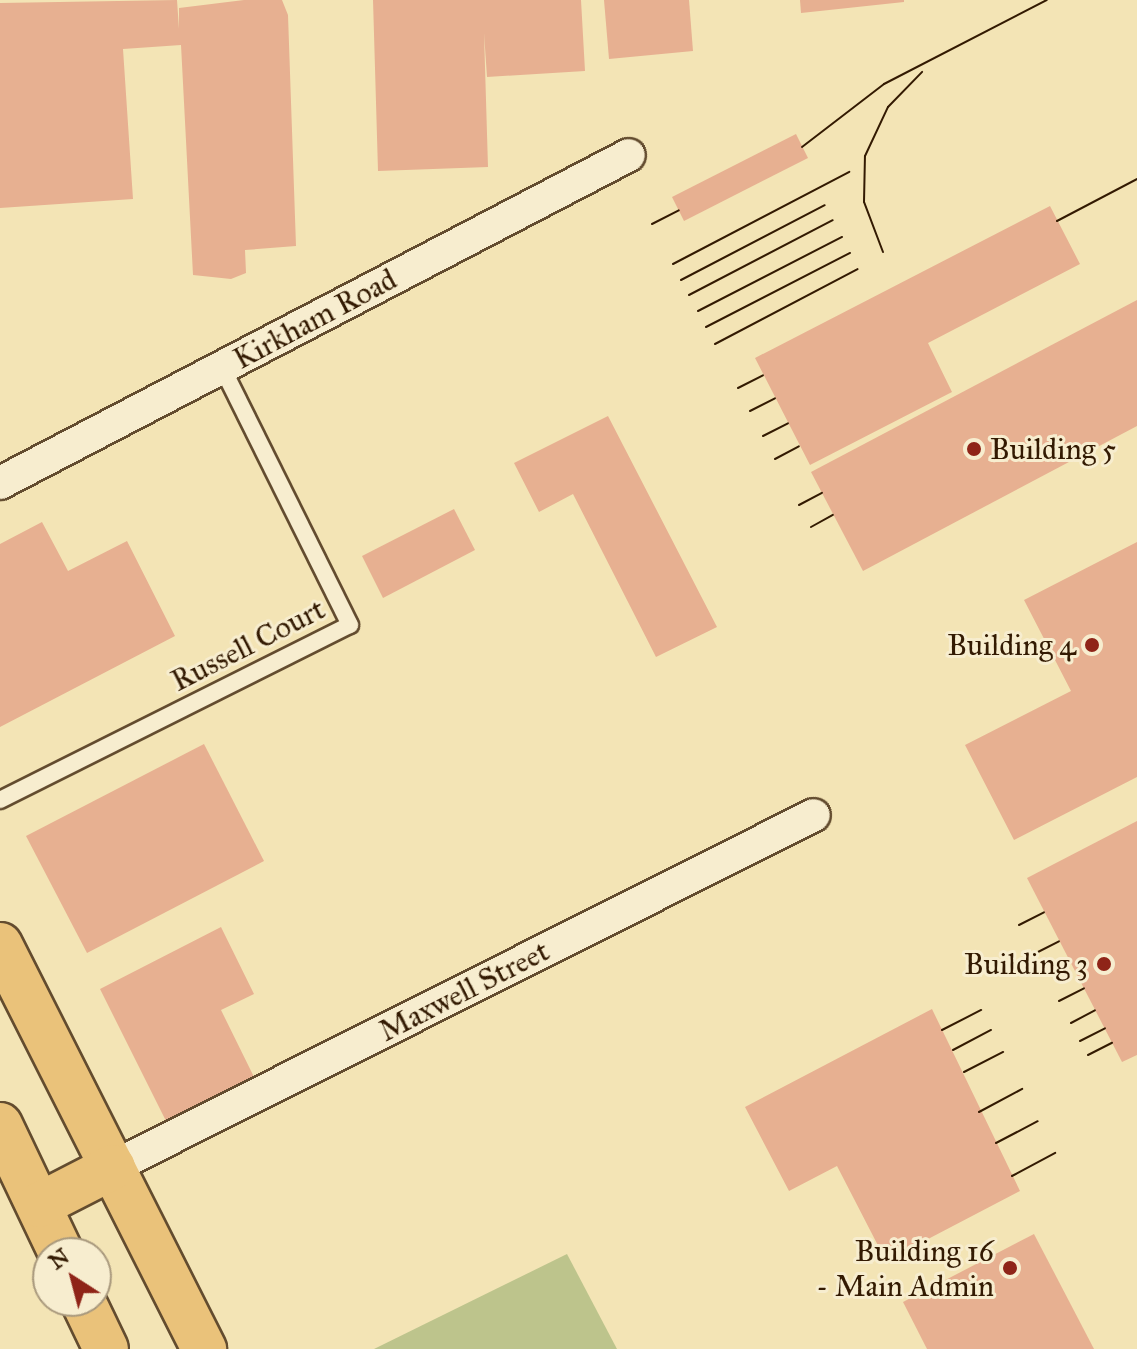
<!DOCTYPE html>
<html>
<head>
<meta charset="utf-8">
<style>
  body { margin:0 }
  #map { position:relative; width:1137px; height:1349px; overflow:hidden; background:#f3e4b5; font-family:"IM FELL Great Primer",serif }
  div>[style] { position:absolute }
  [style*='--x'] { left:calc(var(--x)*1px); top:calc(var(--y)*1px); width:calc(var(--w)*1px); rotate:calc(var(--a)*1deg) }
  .green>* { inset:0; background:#bdc48c }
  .building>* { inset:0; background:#e7b091 }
  .roads { filter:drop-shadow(2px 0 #634c2f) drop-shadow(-2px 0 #634c2f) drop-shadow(0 2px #634c2f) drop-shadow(0 -2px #634c2f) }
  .service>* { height:16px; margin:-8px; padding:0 8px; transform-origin:8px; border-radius:8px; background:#f7edcf }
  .minor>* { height:32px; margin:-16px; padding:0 16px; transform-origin:16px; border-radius:16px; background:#f7edcf }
  .trunk>* { height:44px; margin:-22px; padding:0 22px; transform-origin:22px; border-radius:22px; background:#eac27a }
  .tram>* { height:2px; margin:-1px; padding:0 1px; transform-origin:1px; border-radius:1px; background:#331a02 }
  .dots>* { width:22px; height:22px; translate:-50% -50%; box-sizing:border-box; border:4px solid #f7edcf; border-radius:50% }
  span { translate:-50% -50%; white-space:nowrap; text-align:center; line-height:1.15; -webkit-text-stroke:6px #f7edcf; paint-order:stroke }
  .street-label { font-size:30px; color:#331a02 }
  .poi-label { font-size:30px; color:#331a02 }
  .left { translate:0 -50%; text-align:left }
  .right { translate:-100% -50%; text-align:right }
  .north { position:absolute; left:32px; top:1237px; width:80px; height:80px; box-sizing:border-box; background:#f7edcf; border:2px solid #a9997d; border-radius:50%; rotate:324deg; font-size:22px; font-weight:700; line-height:32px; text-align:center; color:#331a02 }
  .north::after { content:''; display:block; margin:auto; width:28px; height:36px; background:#8f2418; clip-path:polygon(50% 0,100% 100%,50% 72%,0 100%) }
</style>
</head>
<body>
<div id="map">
  <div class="green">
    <i style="clip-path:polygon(567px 1254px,617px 1349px,374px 1349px)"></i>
  </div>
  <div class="building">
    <i style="clip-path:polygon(177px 0,179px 29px,179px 8px,244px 0,282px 0,288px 15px,296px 246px,245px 250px,246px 273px,231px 279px,193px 275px,181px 45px,123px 49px,133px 199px,0 208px,0 3px)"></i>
    <i style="clip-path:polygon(373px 0,581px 0,585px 71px,487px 77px,484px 33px,488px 167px,378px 171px)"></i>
    <i style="clip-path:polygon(604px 0,689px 0,693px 51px,609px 59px)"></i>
    <i style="clip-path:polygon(800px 0,904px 0,904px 2px,801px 13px)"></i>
    <i style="clip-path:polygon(796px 134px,808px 158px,684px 221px,672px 197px)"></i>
    <i style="clip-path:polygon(1050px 206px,1080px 264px,928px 343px,952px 392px,810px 465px,755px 358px)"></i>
    <i style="clip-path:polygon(1137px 300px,1137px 426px,863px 571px,811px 472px)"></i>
    <i style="clip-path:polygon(608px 416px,717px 627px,656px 657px,573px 494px,539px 512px,514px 463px)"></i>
    <i style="clip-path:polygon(454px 509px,475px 550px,383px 598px,362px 556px)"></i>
    <i style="clip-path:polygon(42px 522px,68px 571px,127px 541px,175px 636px,0 727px,0 544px)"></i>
    <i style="clip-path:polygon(1137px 542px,1137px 777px,1014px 840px,965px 745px,1071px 691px,1024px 600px)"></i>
    <i style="clip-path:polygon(204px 744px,264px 861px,87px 953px,26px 836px)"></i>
    <i style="clip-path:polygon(1137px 821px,1137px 1055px,1122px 1062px,1027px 878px)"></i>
    <i style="clip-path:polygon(221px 927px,254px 994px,221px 1010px,254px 1077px,166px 1121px,100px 989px)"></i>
    <i style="clip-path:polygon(932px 1009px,1020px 1191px,886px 1261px,837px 1166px,789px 1191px,745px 1107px)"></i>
    <i style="clip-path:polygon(1034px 1234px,1094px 1349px,927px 1349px,903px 1302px)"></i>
  </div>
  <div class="roads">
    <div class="service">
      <i style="--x:0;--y:800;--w:391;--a:-26.6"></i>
      <i style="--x:350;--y:625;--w:288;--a:-116.4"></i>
    </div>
    <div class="minor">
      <i style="--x:0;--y:483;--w:709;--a:-27.54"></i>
      <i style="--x:113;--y:1167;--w:784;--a:-26.66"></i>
    </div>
    <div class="trunk">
      <i style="--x:0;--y:945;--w:453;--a:63.2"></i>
      <i style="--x:0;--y:1125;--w:142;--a:64.5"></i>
      <i style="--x:39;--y:1205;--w:83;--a:-27.2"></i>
      <i style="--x:83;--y:1301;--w:53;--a:64.4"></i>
    </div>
  </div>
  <div class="tram">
    <i style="--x:802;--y:147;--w:103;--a:-37.5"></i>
    <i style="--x:884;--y:84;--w:183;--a:-27.3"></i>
    <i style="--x:1057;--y:221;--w:90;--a:-27.7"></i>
    <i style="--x:652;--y:224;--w:30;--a:-27"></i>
    <i style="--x:883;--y:252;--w:53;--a:-110.8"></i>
    <i style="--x:864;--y:202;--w:46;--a:-88.8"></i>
    <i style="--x:865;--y:156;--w:54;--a:-64.9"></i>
    <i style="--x:888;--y:107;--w:49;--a:-45.8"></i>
    <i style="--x:673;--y:264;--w:199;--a:-27.6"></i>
    <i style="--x:681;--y:280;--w:162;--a:-27.5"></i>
    <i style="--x:689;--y:295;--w:162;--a:-27.5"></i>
    <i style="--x:698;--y:311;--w:162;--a:-27.2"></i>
    <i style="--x:706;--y:327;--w:162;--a:-27.2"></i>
    <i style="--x:715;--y:344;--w:161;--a:-27.7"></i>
    <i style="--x:738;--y:388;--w:28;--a:-27"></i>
    <i style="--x:750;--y:411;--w:28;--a:-27"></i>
    <i style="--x:763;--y:436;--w:28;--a:-27"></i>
    <i style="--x:775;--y:459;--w:27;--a:-28"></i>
    <i style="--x:799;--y:505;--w:26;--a:-28"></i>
    <i style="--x:811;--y:527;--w:25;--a:-29"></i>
    <i style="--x:1019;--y:925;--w:28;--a:-27"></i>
    <i style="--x:1034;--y:954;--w:28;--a:-27"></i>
    <i style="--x:1059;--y:1001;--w:28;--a:-27"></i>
    <i style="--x:1071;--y:1023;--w:27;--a:-28"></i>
    <i style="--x:942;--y:1030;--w:44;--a:-27.1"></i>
    <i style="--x:1080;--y:1041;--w:28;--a:-27"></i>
    <i style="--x:953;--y:1050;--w:43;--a:-27.8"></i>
    <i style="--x:1088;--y:1055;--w:27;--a:-27"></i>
    <i style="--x:964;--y:1072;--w:44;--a:-27.1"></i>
    <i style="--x:979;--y:1112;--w:49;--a:-28.1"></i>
    <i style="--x:996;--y:1143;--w:47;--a:-27.6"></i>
    <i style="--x:1012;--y:1176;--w:49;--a:-28.1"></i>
  </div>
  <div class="dots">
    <i style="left:974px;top:449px;background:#8f2418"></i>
    <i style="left:1092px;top:645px;background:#8f2418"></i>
    <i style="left:1104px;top:964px;background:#8f2418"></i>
    <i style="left:1010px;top:1268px;background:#8f2418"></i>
  </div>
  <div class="street-label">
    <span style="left:315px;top:319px;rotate:-28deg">Kirkham Road</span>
    <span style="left:248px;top:645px;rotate:-27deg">Russell Court</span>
    <span style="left:464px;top:991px;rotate:-27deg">Maxwell Street</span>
  </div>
  <div class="poi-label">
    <span class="left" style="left:990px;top:449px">Building 5</span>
    <span class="right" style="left:1076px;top:645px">Building 4</span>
    <span class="right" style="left:1088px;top:964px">Building 3</span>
    <span class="right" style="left:994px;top:1268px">Building 16<br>- Main Admin</span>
  </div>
  <div class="north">N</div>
</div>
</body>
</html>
